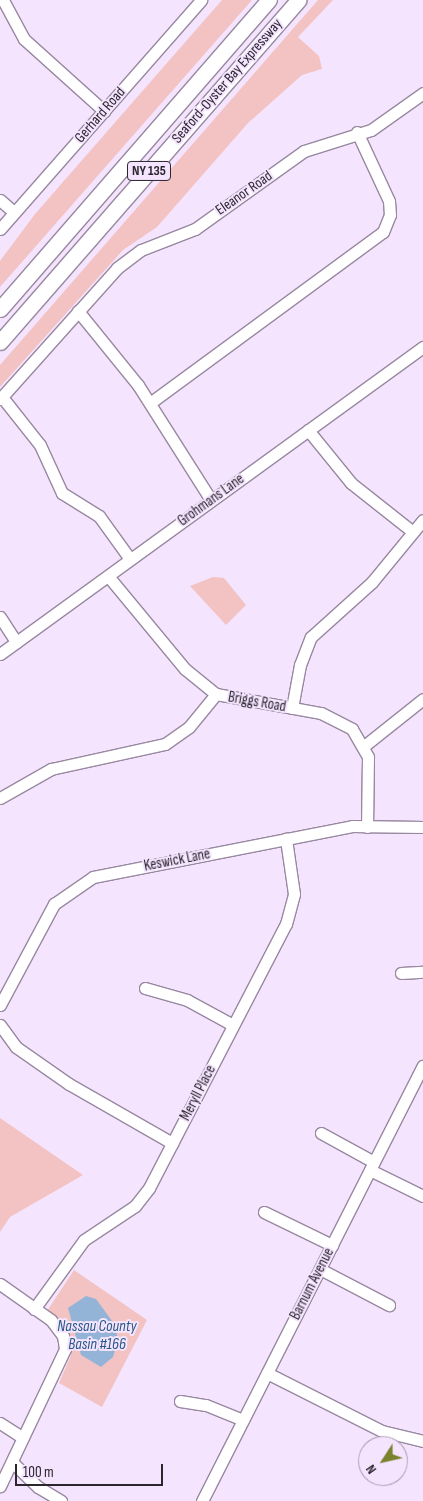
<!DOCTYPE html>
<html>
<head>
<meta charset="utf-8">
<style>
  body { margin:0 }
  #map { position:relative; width:423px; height:1501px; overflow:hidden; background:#f4e4fe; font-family:"Sofia Sans Condensed",sans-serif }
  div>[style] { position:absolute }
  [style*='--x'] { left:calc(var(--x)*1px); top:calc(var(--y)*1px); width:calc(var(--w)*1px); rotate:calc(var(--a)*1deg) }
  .green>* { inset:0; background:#f3c3c3 }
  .water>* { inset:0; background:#93b4d7 }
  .roads { filter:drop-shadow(1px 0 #9888a0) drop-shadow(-1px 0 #9888a0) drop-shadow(0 1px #9888a0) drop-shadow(0 -1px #9888a0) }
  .minor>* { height:11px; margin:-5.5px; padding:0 5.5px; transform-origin:5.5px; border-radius:5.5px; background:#fff }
  .highway>* { height:15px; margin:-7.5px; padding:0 7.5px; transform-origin:7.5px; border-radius:7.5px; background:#fff }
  span { translate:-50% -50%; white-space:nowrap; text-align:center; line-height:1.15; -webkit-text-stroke:4px #f4e4fe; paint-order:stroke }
  .shield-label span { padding:1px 4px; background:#f4e4fe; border:1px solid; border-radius:4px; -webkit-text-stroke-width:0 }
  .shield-label { font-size:14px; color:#2b252e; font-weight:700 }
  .street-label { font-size:15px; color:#2b252e }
  .water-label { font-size:16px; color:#295987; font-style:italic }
  .north { position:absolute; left:358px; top:1436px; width:50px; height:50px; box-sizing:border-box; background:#f4e4fe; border:1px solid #a498ab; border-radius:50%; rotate:235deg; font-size:14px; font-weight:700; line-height:20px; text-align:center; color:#2b252e }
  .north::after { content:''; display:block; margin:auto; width:18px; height:22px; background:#7b822e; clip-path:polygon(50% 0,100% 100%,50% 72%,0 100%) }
  .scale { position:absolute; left:15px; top:1464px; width:148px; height:22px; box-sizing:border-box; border:2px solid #2b252e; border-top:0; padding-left:6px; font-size:15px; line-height:18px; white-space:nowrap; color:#2b252e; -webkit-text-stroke:4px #f4e4fe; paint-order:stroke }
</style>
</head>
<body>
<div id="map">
  <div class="green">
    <i style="clip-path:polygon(222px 0,252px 0,0 287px,0 261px,35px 214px)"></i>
    <i style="clip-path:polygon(318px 0,333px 0,298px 37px,319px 56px,322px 69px,302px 75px,248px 123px,157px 227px,123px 250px,0 387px,0 365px)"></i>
    <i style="clip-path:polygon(213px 577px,224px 578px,246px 605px,226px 625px,190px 586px)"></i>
    <i style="clip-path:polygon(0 1118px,83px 1175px,10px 1217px,0 1232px)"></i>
    <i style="clip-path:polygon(74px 1270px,147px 1320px,102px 1407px,59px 1383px,71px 1355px,71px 1341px,66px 1329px,47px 1311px)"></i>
  </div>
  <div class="water">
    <i style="clip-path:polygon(86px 1296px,96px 1299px,115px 1325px,118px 1340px,113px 1357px,101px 1367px,81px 1355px,68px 1308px)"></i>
  </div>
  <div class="roads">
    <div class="minor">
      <i style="--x:3;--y:0;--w:44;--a:61.7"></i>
      <i style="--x:24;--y:39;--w:108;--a:42"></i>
      <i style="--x:0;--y:200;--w:18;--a:41"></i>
      <i style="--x:0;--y:229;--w:305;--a:-48.7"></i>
      <i style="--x:78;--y:311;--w:95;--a:51"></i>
      <i style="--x:138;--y:385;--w:136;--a:57.6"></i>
      <i style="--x:2;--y:397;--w:61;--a:51.6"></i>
      <i style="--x:40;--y:445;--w:53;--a:65.4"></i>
      <i style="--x:62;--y:493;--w:44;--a:31.9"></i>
      <i style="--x:99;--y:516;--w:53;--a:54.2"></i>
      <i style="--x:0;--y:399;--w:176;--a:-48.2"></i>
      <i style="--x:117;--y:268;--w:30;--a:-37"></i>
      <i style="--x:141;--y:250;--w:58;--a:-21.3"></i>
      <i style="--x:195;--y:229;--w:134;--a:-35.6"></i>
      <i style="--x:304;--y:151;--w:70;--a:-17.4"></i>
      <i style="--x:371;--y:130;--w:64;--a:-35.4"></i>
      <i style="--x:150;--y:403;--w:289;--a:-36.3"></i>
      <i style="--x:383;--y:232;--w:18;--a:-68"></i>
      <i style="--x:390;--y:215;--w:14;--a:-94"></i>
      <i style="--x:389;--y:201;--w:76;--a:-114.9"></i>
      <i style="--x:308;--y:430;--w:68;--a:50.9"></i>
      <i style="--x:351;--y:483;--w:79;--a:38.3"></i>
      <i style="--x:108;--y:576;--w:121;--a:50.4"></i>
      <i style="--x:185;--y:669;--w:40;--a:39"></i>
      <i style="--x:216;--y:694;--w:107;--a:10.3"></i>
      <i style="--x:321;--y:713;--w:35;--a:27"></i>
      <i style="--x:352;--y:729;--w:32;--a:60"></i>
      <i style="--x:368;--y:757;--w:70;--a:90.8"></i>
      <i style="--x:0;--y:617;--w:30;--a:57"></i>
      <i style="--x:0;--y:654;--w:523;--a:-35.97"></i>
      <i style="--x:292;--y:708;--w:44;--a:-79.5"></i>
      <i style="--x:300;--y:665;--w:30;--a:-69"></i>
      <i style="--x:311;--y:637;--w:82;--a:-42"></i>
      <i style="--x:372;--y:582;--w:80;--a:-50.6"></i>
      <i style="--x:364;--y:746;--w:75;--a:-38.5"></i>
      <i style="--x:0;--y:798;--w:59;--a:-29.6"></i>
      <i style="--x:51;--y:769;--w:117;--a:-12.4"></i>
      <i style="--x:165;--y:744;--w:29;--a:-35"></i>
      <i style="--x:189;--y:727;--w:43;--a:-50.7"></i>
      <i style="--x:401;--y:973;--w:22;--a:-3"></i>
      <i style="--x:145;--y:988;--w:44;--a:15.9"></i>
      <i style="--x:187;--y:1000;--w:52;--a:28.5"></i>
      <i style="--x:0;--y:1005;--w:115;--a:-61.9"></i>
      <i style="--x:54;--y:904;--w:47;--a:-34.7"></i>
      <i style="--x:93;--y:877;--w:264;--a:-11.1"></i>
      <i style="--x:352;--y:826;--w:71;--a:0.8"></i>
      <i style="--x:0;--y:1025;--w:27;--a:54"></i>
      <i style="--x:16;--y:1047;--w:65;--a:34.9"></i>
      <i style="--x:69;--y:1084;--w:119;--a:29.8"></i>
      <i style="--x:321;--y:1133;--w:60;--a:28.7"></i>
      <i style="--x:370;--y:1170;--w:59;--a:26.1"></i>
      <i style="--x:264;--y:1212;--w:76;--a:25.9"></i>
      <i style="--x:320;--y:1269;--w:78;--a:27.6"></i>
      <i style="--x:0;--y:1284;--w:62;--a:35.2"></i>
      <i style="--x:51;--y:1320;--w:20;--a:53"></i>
      <i style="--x:63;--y:1336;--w:13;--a:81"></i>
      <i style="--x:65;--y:1349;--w:152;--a:115.4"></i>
      <i style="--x:34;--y:1309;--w:85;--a:-54.1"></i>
      <i style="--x:84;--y:1240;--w:61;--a:-33.7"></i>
      <i style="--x:135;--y:1206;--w:23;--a:-52"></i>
      <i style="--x:149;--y:1188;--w:297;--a:-62.6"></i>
      <i style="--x:286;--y:924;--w:31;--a:-75"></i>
      <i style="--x:294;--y:894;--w:56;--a:-98.3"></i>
      <i style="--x:267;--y:1373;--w:129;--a:26.8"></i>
      <i style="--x:382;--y:1431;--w:42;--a:13.7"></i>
      <i style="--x:180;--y:1401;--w:26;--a:9"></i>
      <i style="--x:206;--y:1405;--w:40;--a:22"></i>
      <i style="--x:0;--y:1423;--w:27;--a:33"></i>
      <i style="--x:12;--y:1462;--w:36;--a:44"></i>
      <i style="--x:38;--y:1487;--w:27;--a:31"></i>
      <i style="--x:202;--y:1501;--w:488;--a:-63.1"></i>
    </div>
    <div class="highway">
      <i style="--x:0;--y:309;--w:410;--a:-49"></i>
      <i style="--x:0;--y:342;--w:454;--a:-48.9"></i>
    </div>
  </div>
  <div class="shield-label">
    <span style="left:149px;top:171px">NY 135</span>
  </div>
  <div class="street-label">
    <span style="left:227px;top:81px;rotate:-49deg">Seaford-Oyster Bay Expressway</span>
    <span style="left:100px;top:115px;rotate:-49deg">Gerhard Road</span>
    <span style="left:244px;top:193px;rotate:-35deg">Eleanor Road</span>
    <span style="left:211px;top:500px;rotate:-36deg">Grohmans Lane</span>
    <span style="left:257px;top:702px;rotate:10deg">Briggs Road</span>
    <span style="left:177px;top:860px;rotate:-11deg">Keswick Lane</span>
    <span style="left:198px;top:1093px;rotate:-63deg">Meryll Place</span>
    <span style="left:312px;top:1284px;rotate:-63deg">Barnum Avenue</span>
  </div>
  <div class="water-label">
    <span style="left:97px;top:1336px">Nassau County<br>Basin #166</span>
  </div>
  <div class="north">N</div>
  <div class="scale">100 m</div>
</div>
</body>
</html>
